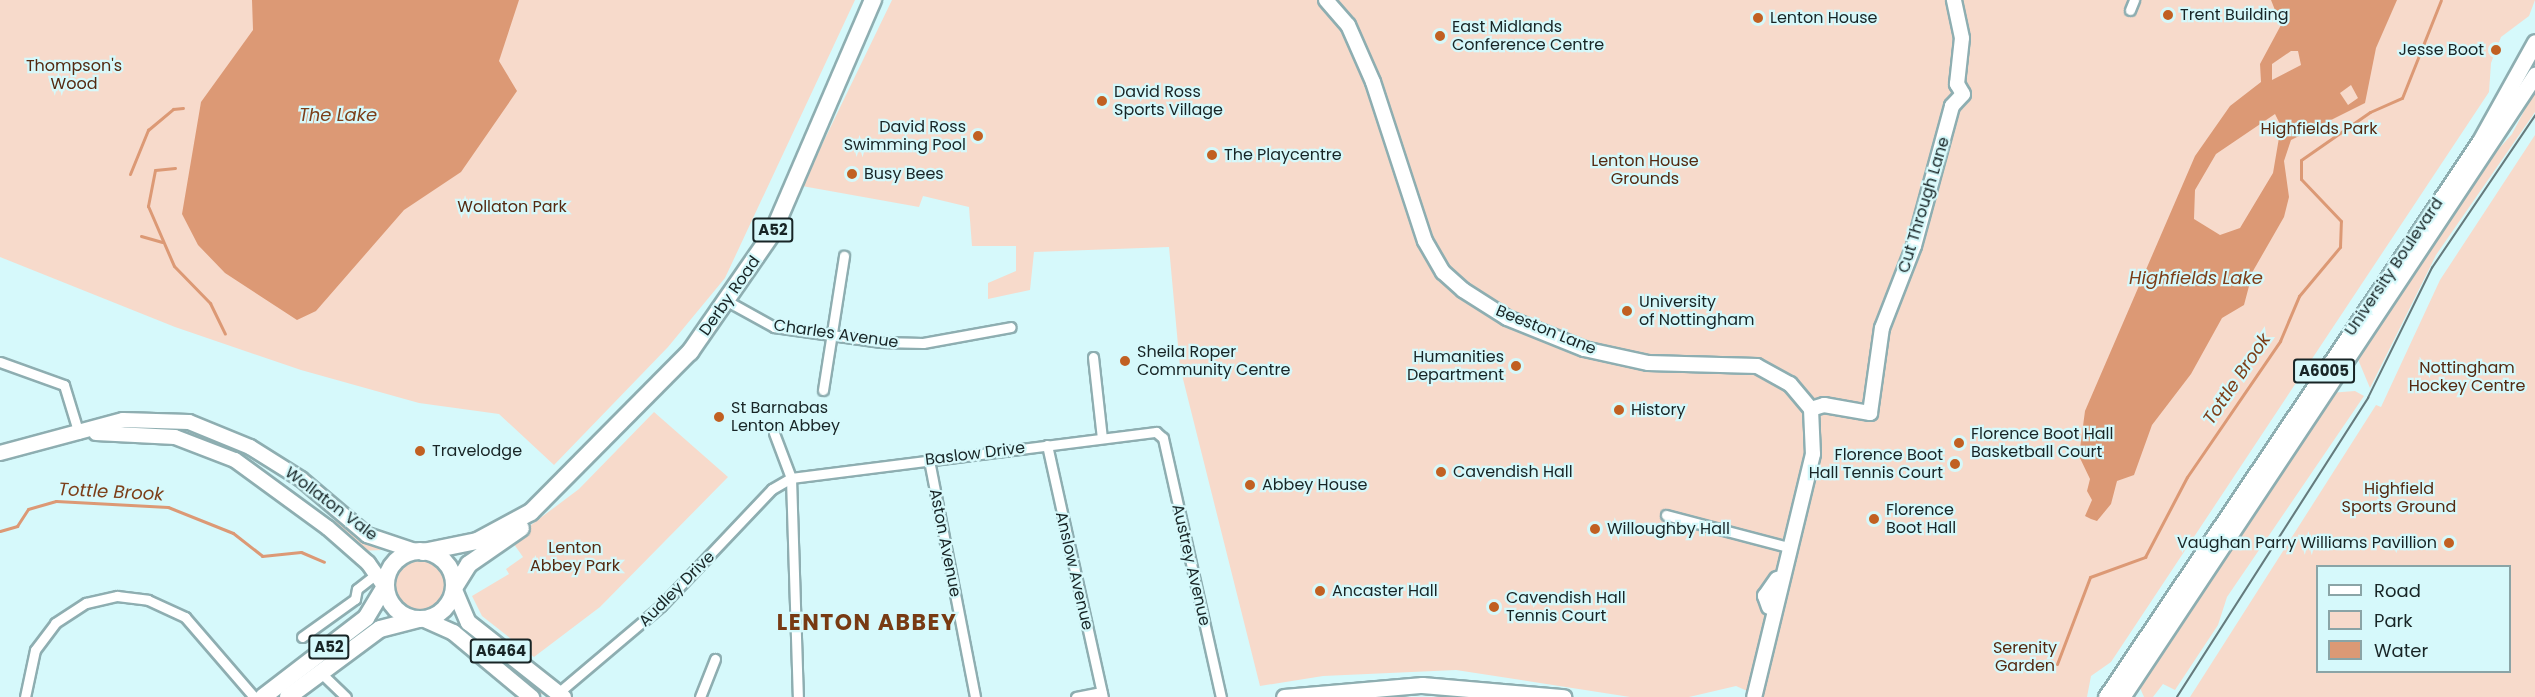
<!DOCTYPE html>
<html>
<head>
<meta charset="utf-8">
<style>
  body { margin:0 }
  #map { position:relative; width:2535px; height:697px; overflow:hidden; background:#d6f9fb; font-family:Poppins,sans-serif }
  div>[style] { position:absolute }
  [style*='--x'] { left:calc(var(--x)*1px); top:calc(var(--y)*1px); width:calc(var(--w)*1px); rotate:calc(var(--a)*1deg) }
  .green>* { inset:0; background:#f7dacb }
  .round { border-radius:50% }
  .water>* { inset:0; background:#dc9975 }
  .stream>* { height:3px; margin:-1.5px; padding:0 1.5px; transform-origin:1.5px; border-radius:1.5px; background:#dc9975 }
  .roads { filter:drop-shadow(2px 0 #8eaeb1) drop-shadow(-2px 0 #8eaeb1) drop-shadow(0 2px #8eaeb1) drop-shadow(0 -2px #8eaeb1) }
  .street>* { height:9px; margin:-4.5px; padding:0 4.5px; transform-origin:4.5px; border-radius:4.5px; background:#fff }
  .secondary>* { height:14px; margin:-7px; padding:0 7px; transform-origin:7px; border-radius:7px; background:#fff }
  .primary>* { height:15px; margin:-7.5px; padding:0 7.5px; transform-origin:7.5px; border-radius:7.5px; background:#fff }
  .highway>* { height:16px; margin:-8px; padding:0 8px; transform-origin:8px; border-radius:8px; background:#fff }
  .highway>.ring { margin:-8px; padding:0; box-sizing:content-box; background:none; border:16px solid #fff; border-radius:50% }
  .tram>* { height:1.5px; margin:-0.75px; padding:0 0.75px; transform-origin:0.75px; border-radius:0.75px; background:#657b7d }
  .dots>* { width:16px; height:16px; translate:-50% -50%; box-sizing:border-box; border:3px solid #d6f9fb; border-radius:50% }
  span { translate:-50% -50%; white-space:nowrap; text-align:center; line-height:1.15; -webkit-text-stroke:4.5px #d6f9fb; paint-order:stroke }
  .shield-label span { padding:2px 4px; background:#d6f9fb; border:2px solid; border-radius:4px; -webkit-text-stroke-width:0 }
  .shield-label { font-size:15px; color:#182526; font-weight:700 }
  .poi-label { font-size:16px; color:#182526 }
  .left { translate:0 -50%; text-align:left }
  .right { translate:-100% -50%; text-align:right }
  .park-label { font-size:16px; color:#552910 }
  .street-label { font-size:16px; color:#182526 }
  .water-label { font-size:18px; color:#7c3e18; font-style:italic }
  .district-label { font-size:22px; color:#783a13; font-weight:700; letter-spacing:1.5px }
  .legend { position:absolute; left:2316px; top:565px; width:195px; height:108px; box-sizing:border-box; background:#d6f9fb; border:2px solid #8aa4a6; margin:0; padding:8px 10px; list-style:none; font-size:18px; color:#182526 }
  .legend li { display:flex; align-items:center; gap:12px; height:30px }
  .legend b { width:30px; border:2px solid #8aa4a6 }
</style>
</head>
<body>
<div id="map">
  <div class="green">
    <i style="clip-path:polygon(0 0,855px 0,725px 278px,668px 347px,554px 465px,499px 414px,419px 403px,301px 370px,175px 327px,0 257px)"></i>
    <i style="clip-path:polygon(892px 0,2535px 0,2529px 16px,2501px 37px,2491px 63px,2489px 92px,2111px 662px,2091px 676px,2087px 697px,1761px 697px,1736px 686px,1689px 697px,1630px 697px,1456px 670px,1323px 676px,1260px 686px,1180px 367px,1169px 247px,1034px 252px,1030px 290px,988px 299px,988px 283px,1016px 271px,1016px 246px,972px 246px,969px 207px,923px 196px,919px 207px,802px 186px)"></i>
    <i style="clip-path:polygon(2535px 90px,2535px 112px,2436px 255px,2370px 388px,2357px 357px,2488px 161px,2512px 134px)"></i>
    <i style="clip-path:polygon(evenodd,2535px 135px,2535px 697px,2190px 697px,2376px 405px,2381px 407px,2440px 280px,2535px 135px,2318px 566px,2510px 566px,2510px 672px,2318px 672px,2318px 566px)"></i>
    <i style="clip-path:polygon(2355px 391px,2364px 396px,2227px 597px,2218px 625px,2175px 690px,2163px 684px,2153px 697px,2144px 697px,2137px 681px,2329px 393px)"></i>
    <i style="clip-path:polygon(654px 412px,728px 477px,600px 607px,534px 657px,482px 616px,472px 596px,509px 574px,506px 569px,523px 557px,511px 540px,579px 489px)"></i>
    <i style="clip-path:polygon(337px 519px,358px 539px,382px 550px,360px 551px,332px 526px)"></i>
    <i class="round" style="left:393px;top:558px;width:52px;height:52px"></i>
    <i style="clip-path:polygon(468px 630px,553px 697px,533px 692px)"></i>
  </div>
  <div class="water">
    <i style="clip-path:polygon(252px 0,519px 0,499px 61px,517px 91px,461px 172px,404px 210px,316px 311px,297px 320px,225px 273px,198px 245px,182px 214px,201px 102px,253px 30px)"></i>
    <i style="clip-path:polygon(evenodd,2271px 0,2397px 0,2376px 48px,2365px 103px,2291px 140px,2284px 161px,2289px 197px,2284px 217px,2253px 271px,2244px 305px,2222px 318px,2191px 374px,2152px 425px,2134px 475px,2117px 481px,2111px 504px,2097px 521px,2091px 519px,2085px 516px,2092px 500px,2087px 491px,2090px 479px,2079px 456px,2085px 411px,2195px 156px,2230px 106px,2261px 82px,2260px 64px,2281px 25px,2271px 0,2291px 51px,2298px 51px,2301px 65px,2272px 80px,2272px 64px,2291px 51px,2271px 0,2351px 85px,2358px 98px,2348px 105px,2340px 93px,2351px 85px,2271px 0,2275px 114px,2281px 126px,2273px 173px,2240px 228px,2220px 235px,2194px 219px,2195px 190px,2216px 154px,2275px 114px)"></i>
  </div>
  <div class="stream">
    <i style="--x:175;--y:168;--w:20;--a:174"></i>
    <i style="--x:155;--y:170;--w:37;--a:101"></i>
    <i style="--x:148;--y:206;--w:65;--a:66.6"></i>
    <i style="--x:174;--y:266;--w:52;--a:45.8"></i>
    <i style="--x:210;--y:303;--w:34;--a:64"></i>
    <i style="--x:130;--y:174;--w:48;--a:-67.8"></i>
    <i style="--x:148;--y:130;--w:33;--a:-40"></i>
    <i style="--x:173;--y:109;--w:10;--a:-6"></i>
    <i style="--x:141;--y:236;--w:22;--a:16"></i>
    <i style="--x:0;--y:531;--w:18;--a:-16"></i>
    <i style="--x:17;--y:526;--w:20;--a:-57"></i>
    <i style="--x:28;--y:509;--w:29;--a:-16"></i>
    <i style="--x:56;--y:501;--w:112;--a:3.1"></i>
    <i style="--x:168;--y:507;--w:70;--a:21.8"></i>
    <i style="--x:233;--y:533;--w:37;--a:38"></i>
    <i style="--x:262;--y:556;--w:39;--a:-6"></i>
    <i style="--x:301;--y:552;--w:25;--a:23"></i>
    <i style="--x:2057;--y:664;--w:93;--a:-69.2"></i>
    <i style="--x:2090;--y:577;--w:59;--a:-20"></i>
    <i style="--x:2145;--y:557;--w:90;--a:-62.3"></i>
    <i style="--x:2187;--y:477;--w:165;--a:-55.6"></i>
    <i style="--x:2280;--y:341;--w:49;--a:-67.1"></i>
    <i style="--x:2299;--y:296;--w:64;--a:-50.1"></i>
    <i style="--x:2340;--y:247;--w:26;--a:-88"></i>
    <i style="--x:2341;--y:221;--w:58;--a:-133.6"></i>
    <i style="--x:2301;--y:179;--w:19;--a:-90"></i>
    <i style="--x:2301;--y:160;--w:84;--a:-34.8"></i>
    <i style="--x:2370;--y:112;--w:35;--a:-24"></i>
    <i style="--x:2402;--y:98;--w:105;--a:-68.3"></i>
  </div>
  <div class="roads">
    <div class="street">
      <i style="--x:2130;--y:10;--w:11;--a:-68"></i>
      <i style="--x:727;--y:301;--w:54;--a:29"></i>
      <i style="--x:774;--y:327;--w:108;--a:8"></i>
      <i style="--x:881;--y:342;--w:42;--a:1.4"></i>
      <i style="--x:923;--y:343;--w:89;--a:-10.3"></i>
      <i style="--x:1093;--y:357;--w:81;--a:83.7"></i>
      <i style="--x:0;--y:362;--w:68;--a:19.8"></i>
      <i style="--x:64;--y:385;--w:51;--a:73"></i>
      <i style="--x:823;--y:390;--w:136;--a:-81.1"></i>
      <i style="--x:774;--y:433;--w:48;--a:69.3"></i>
      <i style="--x:791;--y:478;--w:219;--a:88.2"></i>
      <i style="--x:1047;--y:445;--w:258;--a:77.5"></i>
      <i style="--x:929;--y:460;--w:241;--a:79"></i>
      <i style="--x:1666;--y:515;--w:126;--a:14.7"></i>
      <i style="--x:302;--y:637;--w:65;--a:-35.6"></i>
      <i style="--x:355;--y:599;--w:10;--a:-79"></i>
      <i style="--x:357;--y:589;--w:24;--a:-38"></i>
      <i style="--x:320;--y:672;--w:36;--a:44"></i>
      <i style="--x:558;--y:693;--w:135;--a:-40.2"></i>
      <i style="--x:661;--y:606;--w:161;--a:-46.5"></i>
      <i style="--x:772;--y:489;--w:22;--a:-30"></i>
      <i style="--x:791;--y:478;--w:368;--a:-7.2"></i>
      <i style="--x:1156;--y:432;--w:9;--a:41"></i>
      <i style="--x:1163;--y:438;--w:265;--a:77.4"></i>
      <i style="--x:25;--y:697;--w:48;--a:-78"></i>
      <i style="--x:35;--y:650;--w:34;--a:-53"></i>
      <i style="--x:55;--y:623;--w:37;--a:-33"></i>
      <i style="--x:86;--y:603;--w:32;--a:-13"></i>
      <i style="--x:117;--y:596;--w:31;--a:7"></i>
      <i style="--x:148;--y:600;--w:41;--a:24.7"></i>
      <i style="--x:185;--y:617;--w:106;--a:49.2"></i>
      <i style="--x:700;--y:697;--w:41;--a:-68.5"></i>
      <i style="--x:1076;--y:697;--w:26;--a:-11"></i>
    </div>
    <div class="secondary">
      <i style="--x:1326;--y:0;--w:33;--a:49"></i>
      <i style="--x:1348;--y:25;--w:62;--a:66.3"></i>
      <i style="--x:1373;--y:82;--w:167;--a:71.9"></i>
      <i style="--x:1425;--y:241;--w:36;--a:60"></i>
      <i style="--x:1443;--y:272;--w:27;--a:42"></i>
      <i style="--x:1463;--y:290;--w:52;--a:32.5"></i>
      <i style="--x:1507;--y:318;--w:83;--a:21.9"></i>
      <i style="--x:1584;--y:349;--w:66;--a:12.3"></i>
      <i style="--x:1648;--y:363;--w:109;--a:1.6"></i>
      <i style="--x:1757;--y:366;--w:38;--a:29"></i>
      <i style="--x:1790;--y:384;--w:33;--a:50"></i>
      <i style="--x:1811;--y:409;--w:45;--a:87.5"></i>
      <i style="--x:1813;--y:454;--w:250;--a:103.6"></i>
      <i style="--x:1811;--y:409;--w:14;--a:-17"></i>
      <i style="--x:1824;--y:405;--w:47;--a:9.9"></i>
      <i style="--x:1870;--y:413;--w:86;--a:-82"></i>
      <i style="--x:1882;--y:328;--w:88;--a:-68.7"></i>
      <i style="--x:1914;--y:246;--w:145;--a:-74.8"></i>
      <i style="--x:1952;--y:106;--w:16;--a:-47"></i>
      <i style="--x:1963;--y:94;--w:12;--a:-121"></i>
      <i style="--x:1957;--y:84;--w:46;--a:-83.8"></i>
      <i style="--x:1962;--y:38;--w:39;--a:-102"></i>
      <i style="--x:96;--y:433;--w:79;--a:2.9"></i>
      <i style="--x:175;--y:437;--w:64;--a:21"></i>
      <i style="--x:235;--y:460;--w:115;--a:36.2"></i>
      <i style="--x:328;--y:528;--w:53;--a:41.2"></i>
      <i style="--x:368;--y:563;--w:28;--a:55"></i>
      <i style="--x:0;--y:453;--w:127;--a:-15"></i>
      <i style="--x:123;--y:420;--w:66;--a:1.7"></i>
      <i style="--x:189;--y:422;--w:66;--a:22.3"></i>
      <i style="--x:250;--y:447;--w:60;--a:32.1"></i>
      <i style="--x:301;--y:479;--w:87;--a:40.3"></i>
      <i style="--x:367;--y:535;--w:51;--a:18.4"></i>
      <i style="--x:1769;--y:607;--w:12;--a:-110"></i>
      <i style="--x:1765;--y:596;--w:21;--a:-55"></i>
    </div>
    <div class="primary">
      <i style="--x:455;--y:592;--w:33;--a:67"></i>
      <i style="--x:468;--y:622;--w:121;--a:38.3"></i>
      <i style="--x:424;--y:619;--w:32;--a:24"></i>
      <i style="--x:453;--y:632;--w:102;--a:39.8"></i>
      <i style="--x:1284;--y:697;--w:139;--a:-5"></i>
      <i style="--x:1422;--y:685;--w:142;--a:4.9"></i>
      <i style="--x:2106;--y:697;--w:670;--a:-56.07"></i>
      <i style="--x:2480;--y:141;--w:113;--a:-60.9"></i>
      <i style="--x:2122;--y:697;--w:747;--a:-56.42"></i>
    </div>
    <div class="highway">
      <i class="ring" style="left:386px;top:551px;width:52px;height:52px"></i>
      <i style="--x:423;--y:552;--w:55;--a:-11.5"></i>
      <i style="--x:477;--y:541;--w:61;--a:-28.2"></i>
      <i style="--x:531;--y:512;--w:226;--a:-45.2"></i>
      <i style="--x:690;--y:352;--w:146;--a:-55.3"></i>
      <i style="--x:773;--y:232;--w:253;--a:-66.7"></i>
      <i style="--x:454;--y:588;--w:28;--a:-58"></i>
      <i style="--x:469;--y:564;--w:63;--a:-34.7"></i>
      <i style="--x:263;--y:697;--w:130;--a:-37.5"></i>
      <i style="--x:366;--y:618;--w:35;--a:-59"></i>
      <i style="--x:288;--y:697;--w:114;--a:-36.5"></i>
      <i style="--x:380;--y:629;--w:40;--a:-14.4"></i>
    </div>
  </div>
  <div class="tram">
    <i style="--x:2177;--y:697;--w:355;--a:-57.4"></i>
    <i style="--x:2368;--y:398;--w:145;--a:-63.8"></i>
    <i style="--x:2432;--y:268;--w:184;--a:-55.9"></i>
  </div>
  <div class="dots">
    <i style="left:2168px;top:15px;background:#c16022"></i>
    <i style="left:1758px;top:18px;background:#c16022"></i>
    <i style="left:1440px;top:36px;background:#c16022"></i>
    <i style="left:2496px;top:50px;background:#c16022"></i>
    <i style="left:1102px;top:101px;background:#c16022"></i>
    <i style="left:978px;top:136px;background:#c16022"></i>
    <i style="left:1212px;top:155px;background:#c16022"></i>
    <i style="left:852px;top:174px;background:#c16022"></i>
    <i style="left:1627px;top:311px;background:#c16022"></i>
    <i style="left:1125px;top:361px;background:#c16022"></i>
    <i style="left:1516px;top:366px;background:#c16022"></i>
    <i style="left:1619px;top:410px;background:#c16022"></i>
    <i style="left:719px;top:417px;background:#c16022"></i>
    <i style="left:1959px;top:443px;background:#c16022"></i>
    <i style="left:420px;top:451px;background:#c16022"></i>
    <i style="left:1955px;top:464px;background:#c16022"></i>
    <i style="left:1441px;top:472px;background:#c16022"></i>
    <i style="left:1250px;top:485px;background:#c16022"></i>
    <i style="left:1874px;top:519px;background:#c16022"></i>
    <i style="left:1595px;top:529px;background:#c16022"></i>
    <i style="left:2449px;top:543px;background:#c16022"></i>
    <i style="left:1320px;top:591px;background:#c16022"></i>
    <i style="left:1494px;top:607px;background:#c16022"></i>
  </div>
  <div class="shield-label">
    <span style="left:773px;top:230px">A52</span>
    <span style="left:2324px;top:371px">A6005</span>
    <span style="left:329px;top:647px">A52</span>
    <span style="left:501px;top:651px">A6464</span>
  </div>
  <div class="poi-label">
    <span class="left" style="left:2180px;top:15px">Trent Building</span>
    <span class="left" style="left:1770px;top:18px">Lenton House</span>
    <span class="left" style="left:1452px;top:36px">East Midlands<br>Conference Centre</span>
    <span class="right" style="left:2484px;top:50px">Jesse Boot</span>
    <span class="left" style="left:1114px;top:101px">David Ross<br>Sports Village</span>
    <span class="right" style="left:966px;top:136px">David Ross<br>Swimming Pool</span>
    <span class="left" style="left:1224px;top:155px">The Playcentre</span>
    <span class="left" style="left:864px;top:174px">Busy Bees</span>
    <span class="left" style="left:1639px;top:311px">University<br>of Nottingham</span>
    <span class="left" style="left:1137px;top:361px">Sheila Roper<br>Community Centre</span>
    <span class="right" style="left:1504px;top:366px">Humanities<br>Department</span>
    <span class="left" style="left:731px;top:417px">St Barnabas<br>Lenton Abbey</span>
    <span class="left" style="left:1631px;top:410px">History</span>
    <span class="left" style="left:1971px;top:443px">Florence Boot Hall<br>Basketball Court</span>
    <span class="left" style="left:432px;top:451px">Travelodge</span>
    <span class="right" style="left:1943px;top:464px">Florence Boot<br>Hall Tennis Court</span>
    <span class="left" style="left:1453px;top:472px">Cavendish Hall</span>
    <span class="left" style="left:1262px;top:485px">Abbey House</span>
    <span class="left" style="left:1886px;top:519px">Florence<br>Boot Hall</span>
    <span class="left" style="left:1607px;top:529px">Willoughby Hall</span>
    <span class="right" style="left:2437px;top:543px">Vaughan Parry Williams Pavillion</span>
    <span class="left" style="left:1332px;top:591px">Ancaster Hall</span>
    <span class="left" style="left:1506px;top:607px">Cavendish Hall<br>Tennis Court</span>
  </div>
  <div class="park-label">
    <span style="left:74px;top:75px">Thompson's<br>Wood</span>
    <span style="left:2319px;top:129px">Highfields Park</span>
    <span style="left:1645px;top:170px">Lenton House<br>Grounds</span>
    <span style="left:512px;top:207px">Wollaton Park</span>
    <span style="left:2467px;top:377px">Nottingham<br>Hockey Centre</span>
    <span style="left:2399px;top:498px">Highfield<br>Sports Ground</span>
    <span style="left:575px;top:557px">Lenton<br>Abbey Park</span>
    <span style="left:2025px;top:657px">Serenity<br>Garden</span>
  </div>
  <div class="street-label">
    <span style="left:1924px;top:205px;rotate:-73deg">Cut Through Lane</span>
    <span style="left:2394px;top:267px;rotate:-56deg">University Boulevard</span>
    <span style="left:730px;top:296px;rotate:-55deg">Derby Road</span>
    <span style="left:1546px;top:330px;rotate:22deg">Beeston Lane</span>
    <span style="left:836px;top:334px;rotate:8deg">Charles Avenue</span>
    <span style="left:975px;top:454px;rotate:-7deg">Baslow Drive</span>
    <span style="left:331px;top:504px;rotate:37deg">Wollaton Vale</span>
    <span style="left:945px;top:543px;rotate:79deg">Aston Avenue</span>
    <span style="left:1191px;top:565px;rotate:77deg">Austrey Avenue</span>
    <span style="left:1074px;top:571px;rotate:77deg">Anslow Avenue</span>
    <span style="left:677px;top:589px;rotate:-45deg">Audley Drive</span>
  </div>
  <div class="water-label">
    <span style="left:338px;top:115px">The Lake</span>
    <span style="left:2196px;top:278px">Highfields Lake</span>
    <span style="left:2237px;top:379px;rotate:-56deg">Tottle Brook</span>
    <span style="left:111px;top:492px;rotate:3deg">Tottle Brook</span>
  </div>
  <div class="district-label">
    <span style="left:867px;top:623px">LENTON ABBEY</span>
  </div>
  <ul class="legend">
  <li><b style="height:8px;background:#fff"></b>Road</li>
  <li><b style="height:16px;background:#f7dacb"></b>Park</li>
  <li><b style="height:16px;background:#dc9975"></b>Water</li>
  </ul>
</div>
</body>
</html>
